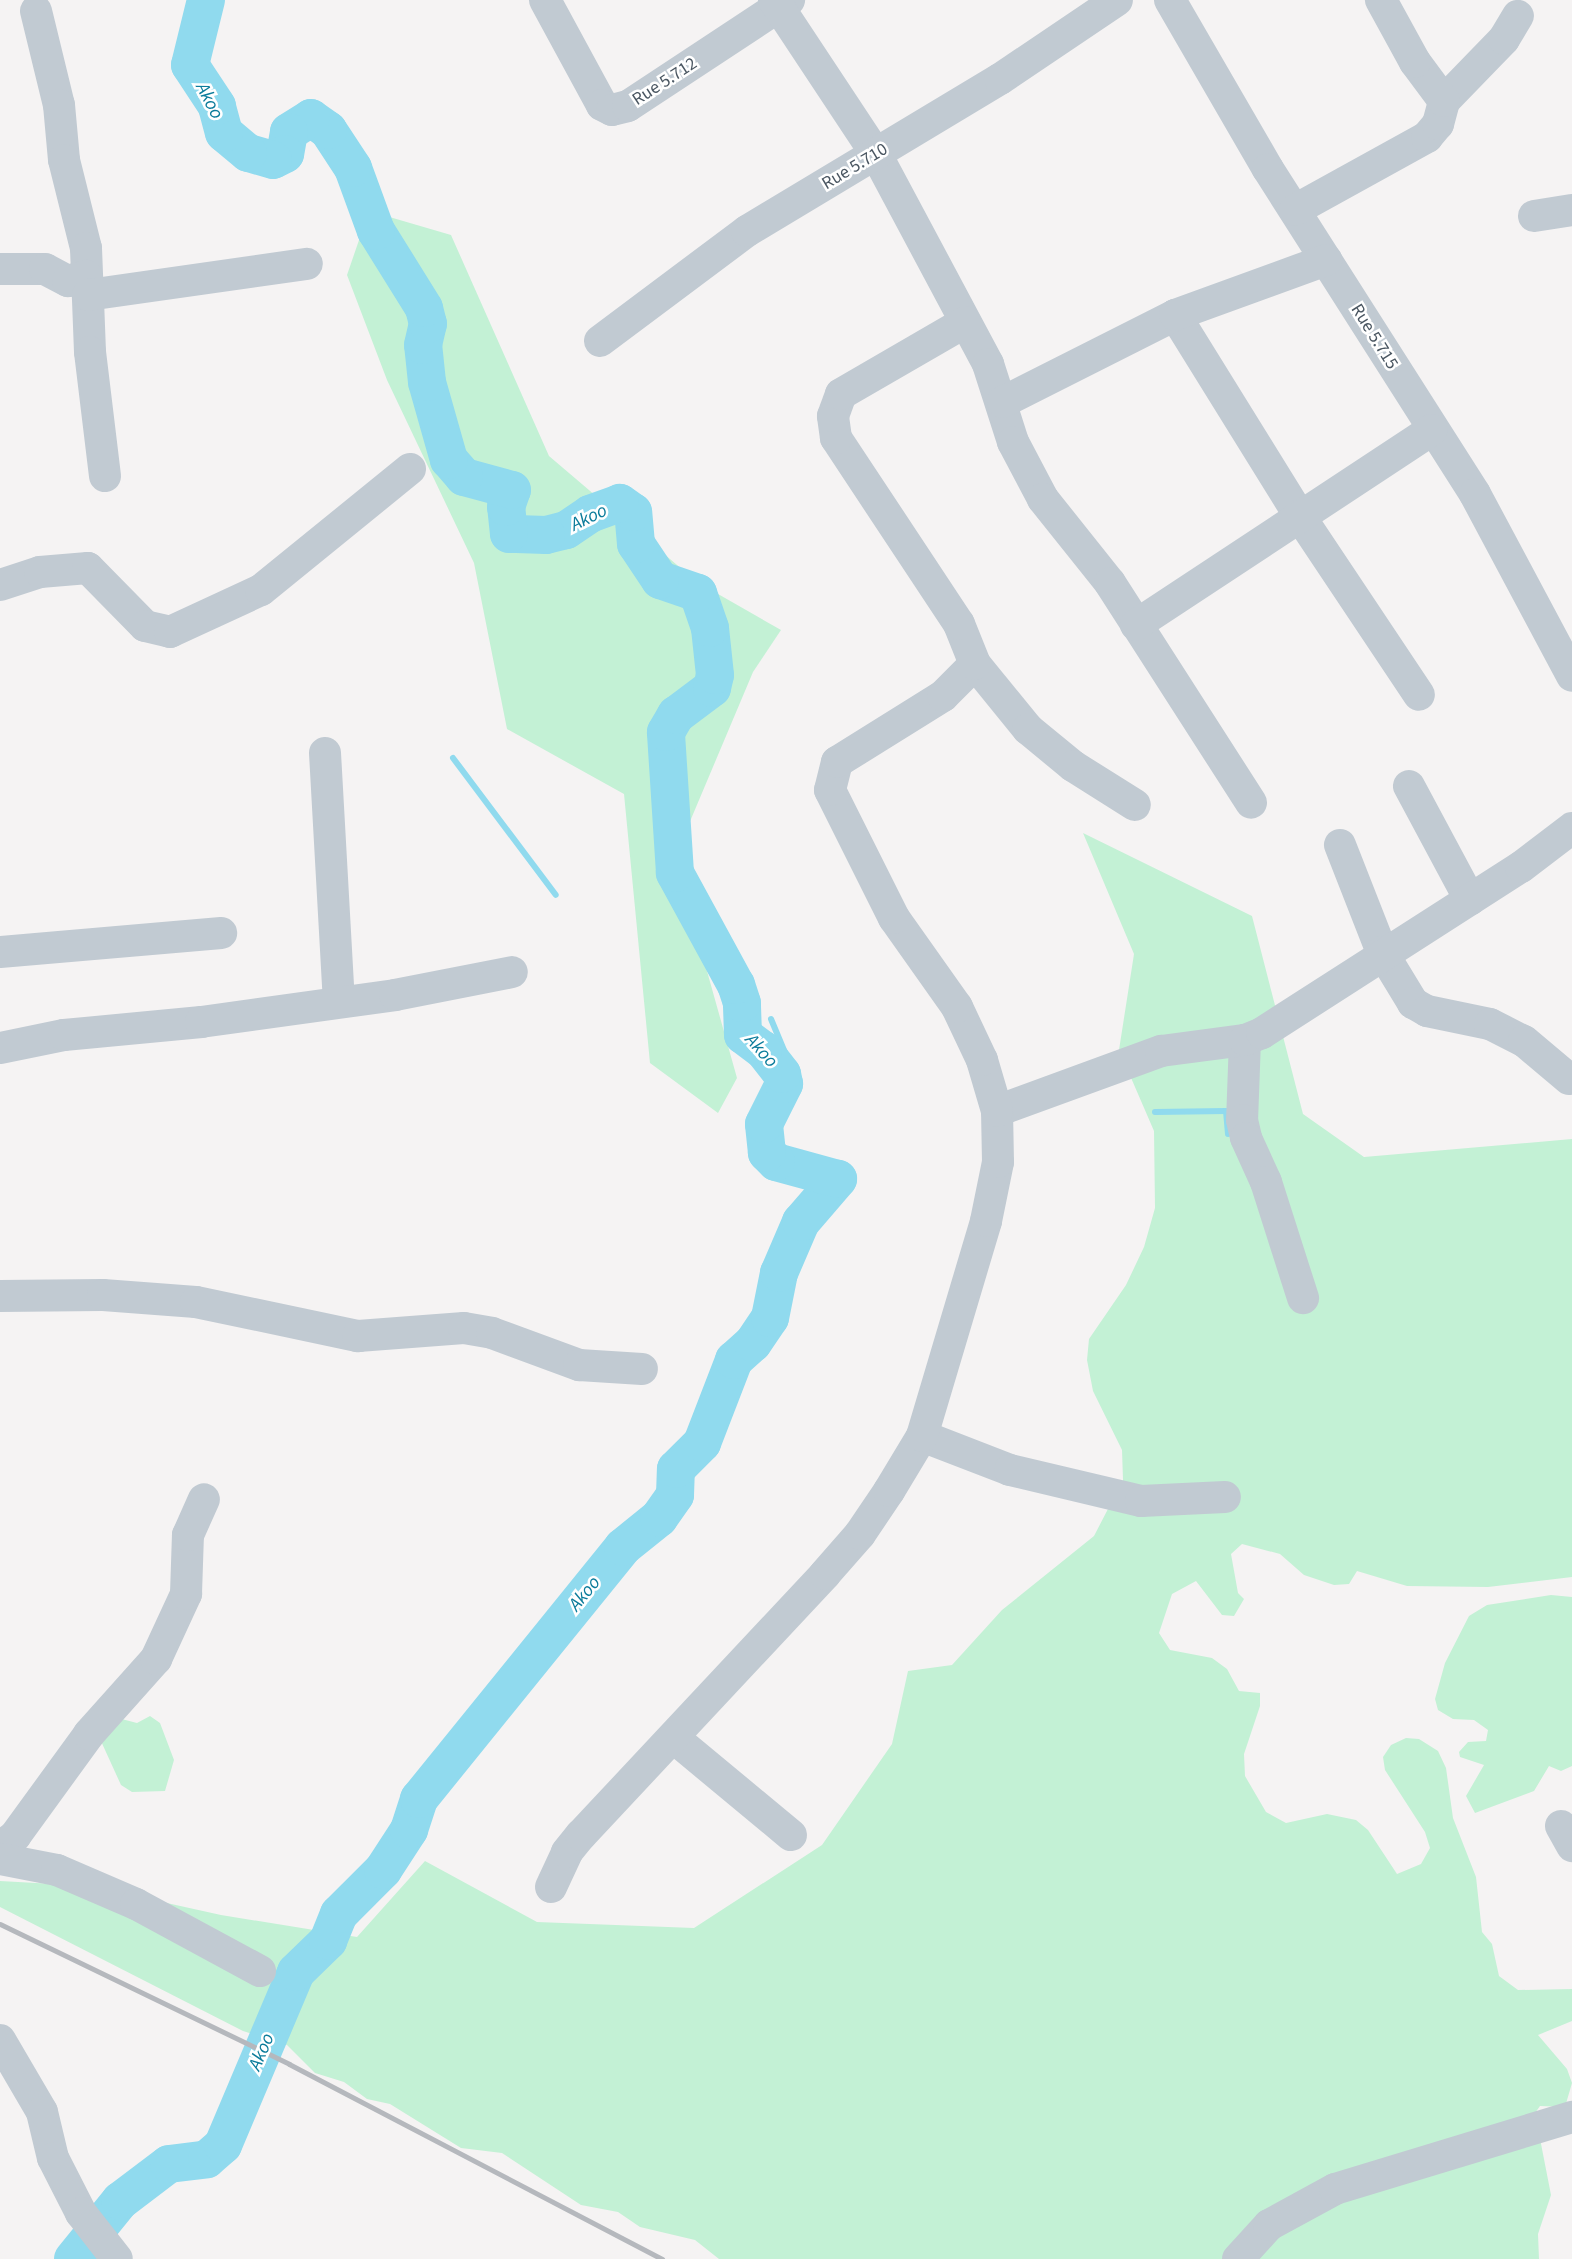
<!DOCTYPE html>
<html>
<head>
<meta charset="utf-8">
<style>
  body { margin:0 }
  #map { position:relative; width:1572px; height:2259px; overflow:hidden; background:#f5f3f3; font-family:"Source Sans 3",sans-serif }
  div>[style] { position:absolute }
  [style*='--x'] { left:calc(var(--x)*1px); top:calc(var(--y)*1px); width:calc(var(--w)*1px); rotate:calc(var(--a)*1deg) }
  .green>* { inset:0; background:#c3f1d5 }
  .stream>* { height:6px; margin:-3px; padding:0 3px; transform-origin:3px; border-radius:3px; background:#90daee }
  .river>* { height:38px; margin:-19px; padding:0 19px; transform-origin:19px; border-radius:19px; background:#90daee }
  .minor>* { height:32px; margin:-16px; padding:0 16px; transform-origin:16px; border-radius:16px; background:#c1cad2 }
  .rail>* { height:5px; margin:-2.5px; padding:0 2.5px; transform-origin:2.5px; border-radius:2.5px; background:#b5b8bd }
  span { translate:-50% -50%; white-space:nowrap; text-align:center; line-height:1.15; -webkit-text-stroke:5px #fff; paint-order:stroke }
  .street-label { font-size:18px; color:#4a5661 }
  .water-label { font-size:19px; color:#0c7c9b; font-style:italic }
</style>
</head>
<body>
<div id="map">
  <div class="green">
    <i style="clip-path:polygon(369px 211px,451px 235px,549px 456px,697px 582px,781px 630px,753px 672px,675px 857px,737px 1078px,718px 1113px,650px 1063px,624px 794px,507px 729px,474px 563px,387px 380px,347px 275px)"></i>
    <i style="clip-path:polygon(1083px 833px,1252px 916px,1303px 1114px,1364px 1157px,1572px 1139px,1572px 1577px,1488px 1587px,1407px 1586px,1357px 1571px,1349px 1584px,1334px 1585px,1304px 1575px,1280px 1554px,1242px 1544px,1231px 1554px,1238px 1593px,1244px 1599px,1234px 1616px,1222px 1615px,1196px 1581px,1172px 1594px,1159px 1633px,1170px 1650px,1212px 1658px,1227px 1669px,1239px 1691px,1260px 1693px,1260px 1706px,1244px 1754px,1245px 1776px,1266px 1812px,1286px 1823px,1327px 1814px,1356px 1820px,1368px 1830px,1397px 1874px,1421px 1864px,1430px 1848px,1425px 1832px,1385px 1770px,1383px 1757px,1391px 1745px,1406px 1738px,1419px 1739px,1438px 1751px,1446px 1768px,1453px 1818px,1476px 1877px,1482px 1932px,1492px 1944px,1499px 1976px,1518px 1990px,1572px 1989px,1572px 2021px,1538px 2035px,1567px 2069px,1572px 2083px,1565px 2107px,1540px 2106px,1535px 2113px,1551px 2195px,1538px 2234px,1539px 2259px,719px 2259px,695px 2240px,640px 2227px,618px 2212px,581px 2205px,502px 2153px,461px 2148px,390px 2104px,367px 2099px,344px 2082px,315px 2073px,287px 2045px,243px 2031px,0 1907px,0 1881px,90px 1886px,221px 1915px,357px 1937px,425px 1861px,537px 1922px,694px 1928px,822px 1845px,892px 1744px,908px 1671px,952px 1665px,1002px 1610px,1094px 1536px,1123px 1480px,1122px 1450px,1093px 1391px,1087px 1360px,1089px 1339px,1126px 1285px,1144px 1247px,1155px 1208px,1154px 1131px,1119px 1050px,1134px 954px)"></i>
    <i style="clip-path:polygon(1551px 1595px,1572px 1597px,1572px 1766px,1561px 1771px,1549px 1766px,1534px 1791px,1475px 1813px,1466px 1796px,1484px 1765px,1460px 1757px,1459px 1752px,1468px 1742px,1486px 1741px,1488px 1730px,1474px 1720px,1453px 1719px,1438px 1710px,1435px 1699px,1445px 1663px,1469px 1616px,1487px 1605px)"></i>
    <i style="clip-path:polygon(110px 1716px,137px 1723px,150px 1716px,160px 1723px,174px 1760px,165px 1791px,132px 1792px,121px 1785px,95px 1728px)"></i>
  </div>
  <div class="stream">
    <i style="--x:453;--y:758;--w:171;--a:53.1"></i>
    <i style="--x:771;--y:1019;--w:52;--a:67.4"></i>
    <i style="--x:791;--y:1067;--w:11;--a:142"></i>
    <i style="--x:1155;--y:1112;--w:71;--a:-0.8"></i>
    <i style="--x:1226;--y:1111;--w:23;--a:85"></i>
  </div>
  <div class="river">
    <i style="--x:73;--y:2259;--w:75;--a:-51"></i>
    <i style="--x:120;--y:2201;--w:61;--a:-37.1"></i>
    <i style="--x:169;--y:2164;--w:38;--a:-7"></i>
    <i style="--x:207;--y:2159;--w:21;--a:-41"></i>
    <i style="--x:223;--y:2145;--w:188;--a:-67.1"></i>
    <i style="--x:296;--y:1972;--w:45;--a:-44.1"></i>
    <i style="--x:328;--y:1941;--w:29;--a:-68"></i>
    <i style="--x:339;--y:1914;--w:62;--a:-45"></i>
    <i style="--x:383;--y:1870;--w:48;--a:-57"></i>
    <i style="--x:409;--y:1830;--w:33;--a:-72"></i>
    <i style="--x:419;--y:1799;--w:324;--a:-51"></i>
    <i style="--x:623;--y:1547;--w:46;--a:-38.9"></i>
    <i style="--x:659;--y:1518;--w:28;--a:-55"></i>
    <i style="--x:675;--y:1495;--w:26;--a:-88"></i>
    <i style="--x:676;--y:1469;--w:37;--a:-45"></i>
    <i style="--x:702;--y:1443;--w:89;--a:-68.9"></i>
    <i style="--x:734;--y:1360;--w:25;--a:-42"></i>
    <i style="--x:753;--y:1343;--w:30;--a:-56"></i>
    <i style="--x:770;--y:1318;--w:46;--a:-78.7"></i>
    <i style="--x:779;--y:1273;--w:56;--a:-66.7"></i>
    <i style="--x:801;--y:1222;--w:57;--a:-49.3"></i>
    <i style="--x:838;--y:1179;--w:64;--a:-164.7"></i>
    <i style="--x:776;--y:1162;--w:13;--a:-135"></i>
    <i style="--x:767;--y:1153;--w:29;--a:-96"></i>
    <i style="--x:764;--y:1124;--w:45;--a:-63.4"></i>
    <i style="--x:784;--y:1084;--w:10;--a:-101"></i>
    <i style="--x:782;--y:1074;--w:31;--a:-128"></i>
    <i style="--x:763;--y:1050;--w:25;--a:-143"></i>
    <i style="--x:743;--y:1035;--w:32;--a:-92"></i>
    <i style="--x:742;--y:1003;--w:19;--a:-108"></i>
    <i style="--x:736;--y:985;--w:128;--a:-118.6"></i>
    <i style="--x:675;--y:873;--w:141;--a:-93.7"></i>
    <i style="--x:666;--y:732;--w:20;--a:-60"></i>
    <i style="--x:676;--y:715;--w:45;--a:-36.9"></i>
    <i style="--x:712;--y:688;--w:13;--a:-77"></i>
    <i style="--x:715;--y:675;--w:47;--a:-96.1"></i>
    <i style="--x:710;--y:628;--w:37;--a:-109"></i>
    <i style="--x:698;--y:593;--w:40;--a:-161.1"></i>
    <i style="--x:660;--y:580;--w:43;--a:-123.7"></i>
    <i style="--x:636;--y:544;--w:32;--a:-95"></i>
    <i style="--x:633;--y:512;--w:16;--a:-145"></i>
    <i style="--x:620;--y:503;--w:32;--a:160"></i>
    <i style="--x:590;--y:514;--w:29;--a:146"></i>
    <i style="--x:566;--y:530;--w:21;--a:166"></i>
    <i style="--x:546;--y:535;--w:37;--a:-178"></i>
    <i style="--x:509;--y:534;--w:27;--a:-96"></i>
    <i style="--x:506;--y:507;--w:18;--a:-71"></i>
    <i style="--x:512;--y:490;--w:50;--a:-164.8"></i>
    <i style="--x:464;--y:477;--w:23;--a:-131"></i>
    <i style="--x:449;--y:460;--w:81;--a:-105.8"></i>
    <i style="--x:427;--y:382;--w:37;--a:-96"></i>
    <i style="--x:423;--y:345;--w:22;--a:-77"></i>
    <i style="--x:428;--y:324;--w:16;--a:-104"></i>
    <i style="--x:424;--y:308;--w:91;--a:-121.9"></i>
    <i style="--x:376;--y:231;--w:67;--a:-110.1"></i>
    <i style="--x:353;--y:168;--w:45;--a:-123.3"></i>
    <i style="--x:328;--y:130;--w:21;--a:-145"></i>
    <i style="--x:311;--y:118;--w:26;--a:148"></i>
    <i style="--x:289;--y:132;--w:22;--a:100"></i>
    <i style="--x:285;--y:154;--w:13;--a:153"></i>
    <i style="--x:273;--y:160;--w:26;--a:-164"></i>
    <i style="--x:248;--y:153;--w:31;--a:-140"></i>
    <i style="--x:224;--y:133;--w:28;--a:-105"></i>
    <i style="--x:217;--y:106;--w:49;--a:-123.4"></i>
    <i style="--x:190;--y:65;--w:67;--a:-76.2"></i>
  </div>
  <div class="minor">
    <i style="--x:545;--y:0;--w:119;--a:61.5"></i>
    <i style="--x:602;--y:105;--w:11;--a:27"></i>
    <i style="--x:612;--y:110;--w:16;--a:-14"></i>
    <i style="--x:628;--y:106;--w:193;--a:-33.4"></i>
    <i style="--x:774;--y:0;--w:185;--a:56.5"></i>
    <i style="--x:876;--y:154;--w:238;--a:61.9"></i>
    <i style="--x:988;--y:364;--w:82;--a:72.2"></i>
    <i style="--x:1013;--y:442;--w:64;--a:62.2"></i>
    <i style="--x:1043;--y:499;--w:107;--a:51.4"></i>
    <i style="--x:1110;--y:583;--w:261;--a:57.3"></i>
    <i style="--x:1170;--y:0;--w:195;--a:59.9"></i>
    <i style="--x:1268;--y:169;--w:385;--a:57.5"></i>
    <i style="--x:1475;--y:494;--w:206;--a:61.9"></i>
    <i style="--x:36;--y:11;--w:97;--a:76.3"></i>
    <i style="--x:59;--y:105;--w:55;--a:84.8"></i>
    <i style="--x:64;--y:160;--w:91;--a:76"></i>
    <i style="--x:86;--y:248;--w:104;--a:87.8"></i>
    <i style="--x:90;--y:352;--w:125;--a:83.1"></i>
    <i style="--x:1444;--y:101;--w:86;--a:-45.9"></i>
    <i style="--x:1504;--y:39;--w:27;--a:-59"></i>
    <i style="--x:1295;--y:210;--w:151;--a:-28.9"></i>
    <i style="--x:1427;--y:137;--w:17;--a:-50"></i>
    <i style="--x:1438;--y:124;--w:24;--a:-75"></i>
    <i style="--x:1444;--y:101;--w:49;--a:-126.6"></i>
    <i style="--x:1415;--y:62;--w:71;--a:-118.7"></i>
    <i style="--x:1534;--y:216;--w:38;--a:-9"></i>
    <i style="--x:0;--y:269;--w:45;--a:0"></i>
    <i style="--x:45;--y:269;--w:26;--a:28"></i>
    <i style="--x:68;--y:281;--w:19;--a:-16"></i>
    <i style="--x:88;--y:295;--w:221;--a:-8.1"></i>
    <i style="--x:1175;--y:315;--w:235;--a:58.2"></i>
    <i style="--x:1299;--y:515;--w:216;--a:56.3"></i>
    <i style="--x:600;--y:341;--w:184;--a:-36.8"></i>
    <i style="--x:747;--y:231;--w:295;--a:-31"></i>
    <i style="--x:1000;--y:79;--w:141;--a:-34"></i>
    <i style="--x:1003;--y:402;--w:193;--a:-26.8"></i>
    <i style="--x:1175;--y:315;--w:161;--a:-20"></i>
    <i style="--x:0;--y:585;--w:42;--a:-18"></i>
    <i style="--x:40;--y:572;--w:48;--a:-4.8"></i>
    <i style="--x:88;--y:568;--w:81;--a:45.5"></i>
    <i style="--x:145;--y:626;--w:26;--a:13"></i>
    <i style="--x:170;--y:632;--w:100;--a:-24.8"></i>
    <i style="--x:261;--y:590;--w:192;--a:-39.1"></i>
    <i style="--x:1136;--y:625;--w:354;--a:-33.4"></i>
    <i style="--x:975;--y:664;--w:84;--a:50.8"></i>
    <i style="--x:1028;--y:729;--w:58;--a:39.4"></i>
    <i style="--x:1073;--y:766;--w:73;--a:32.2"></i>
    <i style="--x:325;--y:753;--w:247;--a:86.8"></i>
    <i style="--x:1409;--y:786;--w:129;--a:61.8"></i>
    <i style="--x:1340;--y:845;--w:115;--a:68.6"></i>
    <i style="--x:1382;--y:952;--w:60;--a:58.7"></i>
    <i style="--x:1413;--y:1003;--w:16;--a:30"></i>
    <i style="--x:1427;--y:1011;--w:64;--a:11.7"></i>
    <i style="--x:1490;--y:1024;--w:38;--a:27"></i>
    <i style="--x:1524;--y:1041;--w:59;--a:40.2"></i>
    <i style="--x:0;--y:952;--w:222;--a:-4.9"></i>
    <i style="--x:1245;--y:1040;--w:80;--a:92.1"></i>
    <i style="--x:1242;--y:1120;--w:18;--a:77"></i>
    <i style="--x:1246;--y:1138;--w:48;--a:65.6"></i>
    <i style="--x:1266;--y:1182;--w:122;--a:72.3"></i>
    <i style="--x:0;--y:1048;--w:65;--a:-11.5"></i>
    <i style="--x:64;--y:1035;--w:138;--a:-5.4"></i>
    <i style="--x:201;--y:1022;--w:196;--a:-7.9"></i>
    <i style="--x:395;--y:995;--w:119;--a:-11.1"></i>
    <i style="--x:997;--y:1111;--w:175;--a:-20.1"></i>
    <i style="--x:1161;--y:1051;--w:85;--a:-7.5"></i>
    <i style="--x:1245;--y:1040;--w:18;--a:-22"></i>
    <i style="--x:1262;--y:1033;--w:308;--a:-32.7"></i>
    <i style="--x:1521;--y:867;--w:64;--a:-37.4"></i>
    <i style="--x:0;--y:1296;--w:103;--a:-0.6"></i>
    <i style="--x:103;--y:1295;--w:93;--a:4.3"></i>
    <i style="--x:196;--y:1302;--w:166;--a:11.9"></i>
    <i style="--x:358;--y:1336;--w:106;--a:-4.3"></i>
    <i style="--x:464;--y:1328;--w:28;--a:10"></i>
    <i style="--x:492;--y:1333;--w:93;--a:20.2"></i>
    <i style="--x:579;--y:1365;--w:63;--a:3.6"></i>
    <i style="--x:922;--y:1436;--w:94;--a:21.1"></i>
    <i style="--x:1010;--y:1470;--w:135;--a:13.3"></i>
    <i style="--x:1141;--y:1501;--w:84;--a:-2.7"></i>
    <i style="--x:674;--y:1738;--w:152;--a:39.7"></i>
    <i style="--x:1561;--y:1826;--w:23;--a:61"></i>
    <i style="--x:0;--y:1847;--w:19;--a:-36"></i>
    <i style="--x:15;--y:1836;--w:126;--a:-54"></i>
    <i style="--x:89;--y:1734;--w:101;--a:-48.2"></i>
    <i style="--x:156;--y:1659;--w:72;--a:-65.2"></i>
    <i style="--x:186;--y:1594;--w:59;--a:-88.1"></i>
    <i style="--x:188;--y:1535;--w:39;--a:-66"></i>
    <i style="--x:0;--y:1859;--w:58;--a:10.9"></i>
    <i style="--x:57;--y:1870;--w:86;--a:23.3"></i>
    <i style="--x:136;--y:1904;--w:141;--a:28.4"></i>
    <i style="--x:551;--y:1887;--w:38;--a:-65"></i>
    <i style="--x:567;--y:1852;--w:22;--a:-51"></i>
    <i style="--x:581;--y:1835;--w:357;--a:-46.9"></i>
    <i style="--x:825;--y:1574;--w:53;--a:-48.8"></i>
    <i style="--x:860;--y:1534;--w:52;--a:-56"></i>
    <i style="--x:889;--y:1491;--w:64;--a:-59"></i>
    <i style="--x:922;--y:1436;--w:224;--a:-73.4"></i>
    <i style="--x:986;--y:1221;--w:60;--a:-78.5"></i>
    <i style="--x:998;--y:1162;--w:51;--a:-91.1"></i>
    <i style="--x:997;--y:1111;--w:53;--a:-106.4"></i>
    <i style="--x:982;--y:1060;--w:59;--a:-115.3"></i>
    <i style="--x:957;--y:1007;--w:109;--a:-125.3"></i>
    <i style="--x:894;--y:918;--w:143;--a:-116.6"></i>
    <i style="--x:830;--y:790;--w:29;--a:-76"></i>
    <i style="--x:837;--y:762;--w:125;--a:-31.9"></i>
    <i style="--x:943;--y:696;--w:45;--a:-45"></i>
    <i style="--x:975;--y:664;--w:43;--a:-111.8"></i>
    <i style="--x:959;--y:624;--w:223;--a:-123.5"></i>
    <i style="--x:836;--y:438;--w:22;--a:-98"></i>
    <i style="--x:833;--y:416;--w:23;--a:-70"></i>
    <i style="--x:841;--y:394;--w:143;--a:-30.1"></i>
    <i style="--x:0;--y:2040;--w:83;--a:59.7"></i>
    <i style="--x:42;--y:2112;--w:47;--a:76.6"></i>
    <i style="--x:53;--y:2158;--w:62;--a:63"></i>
    <i style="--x:81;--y:2213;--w:58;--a:52"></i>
    <i style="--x:1238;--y:2259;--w:46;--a:-47.6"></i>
    <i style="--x:1269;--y:2225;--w:75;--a:-28.6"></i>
    <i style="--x:1335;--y:2189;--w:248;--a:-16.9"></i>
  </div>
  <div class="rail">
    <i style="--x:0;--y:1924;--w:321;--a:25.8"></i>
    <i style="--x:289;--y:2064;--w:421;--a:27.6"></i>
  </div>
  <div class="street-label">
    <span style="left:665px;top:82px;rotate:-33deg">Rue 5.712</span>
    <span style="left:855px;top:167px;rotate:-31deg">Rue 5.710</span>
    <span style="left:1374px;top:337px;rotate:58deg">Rue 5.715</span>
  </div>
  <div class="water-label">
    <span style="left:209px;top:101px;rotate:63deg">Akoo</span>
    <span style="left:589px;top:518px;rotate:-26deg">Akoo</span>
    <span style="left:761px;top:1051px;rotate:48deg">Akoo</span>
    <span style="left:585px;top:1594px;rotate:-51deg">Akoo</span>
    <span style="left:262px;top:2052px;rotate:-67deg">Akoo</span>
  </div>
</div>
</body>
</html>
